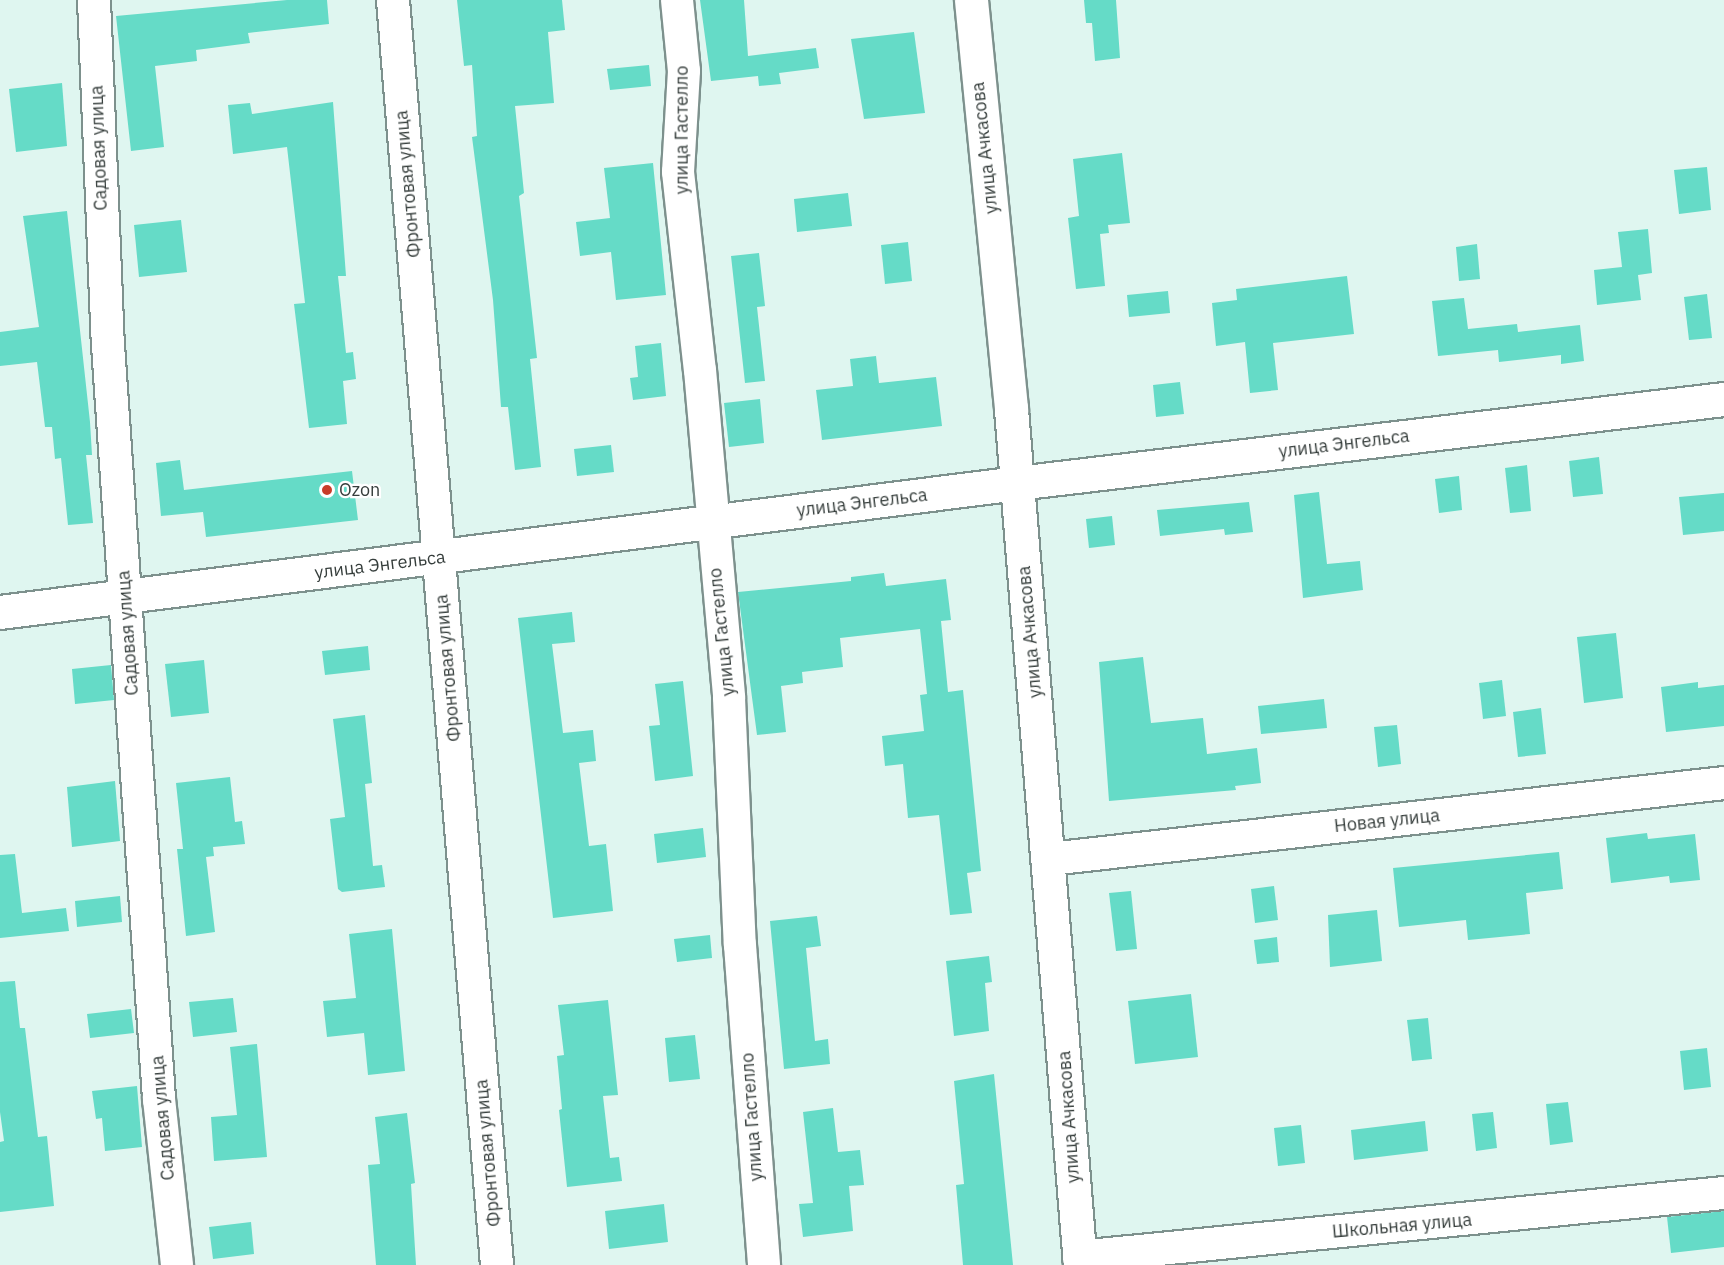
<!DOCTYPE html>
<html>
<head>
<meta charset="utf-8">
<style>
  body { margin:0 }
  #map { position:relative; width:1724px; height:1265px; overflow:hidden; background:#dff6f0; font-family:"IBM Plex Sans",sans-serif }
  div>[style] { position:absolute }
  [style*='--x'] { left:calc(var(--x)*1px); top:calc(var(--y)*1px); width:calc(var(--w)*1px); rotate:calc(var(--a)*1deg) }
  .building>* { inset:0; background:#65dbc7 }
  .roads { filter:drop-shadow(2px 0 #7d918d) drop-shadow(-2px 0 #7d918d) drop-shadow(0 2px #7d918d) drop-shadow(0 -2px #7d918d) }
  .street>* { height:32px; margin:-16px; padding:0 16px; transform-origin:16px; border-radius:16px; background:#fff }
  .secondary>* { height:33px; margin:-16.5px; padding:0 16.5px; transform-origin:16.5px; border-radius:16.5px; background:#fff }
  .dots>* { width:16px; height:16px; translate:-50% -50%; box-sizing:border-box; border:3px solid #fff; border-radius:50% }
  span { translate:-50% -50%; white-space:nowrap; text-align:center; line-height:1.15; -webkit-text-stroke:4.5px #fff; paint-order:stroke }
  .street-label { font-size:18px; color:#363e3c }
  .poi-label { font-size:18px; color:#363e3c }
  .left { translate:0 -50%; text-align:left }
</style>
</head>
<body>
<div id="map">
  <div class="building">
    <i style="clip-path:polygon(287px 0,327px 0,329px 24px,248px 33px,250px 43px,196px 50px,197px 61px,155px 66px,164px 147px,131px 151px,116px 16px)"></i>
    <i style="clip-path:polygon(457px 0,562px 0,565px 30px,548px 32px,554px 103px,515px 106px,524px 193px,519px 196px,537px 358px,530px 359px,541px 467px,515px 470px,508px 407px,501px 407px,493px 300px,472px 137px,477px 136px,472px 65px,464px 66px)"></i>
    <i style="clip-path:polygon(700px 0,744px 0,748px 56px,816px 48px,819px 68px,779px 73px,781px 84px,759px 86px,758px 76px,711px 81px)"></i>
    <i style="clip-path:polygon(1084px 0,1116px 0,1120px 58px,1095px 61px,1092px 23px,1086px 23px)"></i>
    <i style="clip-path:polygon(914px 32px,925px 113px,864px 119px,851px 39px)"></i>
    <i style="clip-path:polygon(649px 65px,651px 86px,610px 90px,607px 69px)"></i>
    <i style="clip-path:polygon(62px 83px,67px 146px,16px 152px,9px 89px)"></i>
    <i style="clip-path:polygon(333px 102px,346px 276px,338px 276px,346px 353px,353px 352px,356px 379px,343px 381px,347px 424px,309px 428px,294px 304px,305px 303px,287px 147px,233px 154px,228px 105px,250px 103px,252px 114px)"></i>
    <i style="clip-path:polygon(1122px 153px,1130px 223px,1108px 225px,1109px 233px,1100px 234px,1105px 286px,1076px 289px,1068px 218px,1079px 216px,1073px 159px)"></i>
    <i style="clip-path:polygon(653px 163px,666px 295px,616px 300px,611px 252px,580px 256px,576px 222px,610px 218px,604px 168px)"></i>
    <i style="clip-path:polygon(1707px 167px,1711px 210px,1679px 214px,1674px 170px)"></i>
    <i style="clip-path:polygon(848px 193px,852px 226px,797px 232px,794px 199px)"></i>
    <i style="clip-path:polygon(67px 211px,90px 422px,92px 455px,86px 455px,93px 523px,68px 525px,61px 458px,55px 459px,52px 427px,45px 427px,37px 362px,0 366px,0 332px,39px 327px,23px 216px)"></i>
    <i style="clip-path:polygon(181px 220px,187px 272px,139px 277px,134px 225px)"></i>
    <i style="clip-path:polygon(1648px 229px,1652px 273px,1638px 275px,1641px 300px,1597px 305px,1594px 270px,1622px 267px,1618px 232px)"></i>
    <i style="clip-path:polygon(908px 242px,912px 281px,885px 284px,881px 245px)"></i>
    <i style="clip-path:polygon(1477px 244px,1480px 279px,1459px 281px,1456px 247px)"></i>
    <i style="clip-path:polygon(759px 253px,765px 306px,757px 307px,765px 381px,745px 383px,731px 256px)"></i>
    <i style="clip-path:polygon(1347px 276px,1354px 334px,1273px 343px,1278px 390px,1250px 393px,1245px 342px,1216px 346px,1212px 303px,1237px 300px,1236px 289px)"></i>
    <i style="clip-path:polygon(1168px 291px,1170px 313px,1129px 317px,1127px 295px)"></i>
    <i style="clip-path:polygon(1707px 294px,1712px 338px,1689px 340px,1684px 297px)"></i>
    <i style="clip-path:polygon(1464px 298px,1468px 329px,1517px 324px,1518px 332px,1580px 325px,1584px 361px,1561px 364px,1561px 355px,1499px 362px,1498px 350px,1438px 356px,1432px 301px)"></i>
    <i style="clip-path:polygon(661px 343px,666px 396px,633px 400px,630px 378px,638px 377px,635px 346px)"></i>
    <i style="clip-path:polygon(876px 356px,879px 383px,936px 377px,942px 426px,822px 440px,816px 390px,853px 386px,850px 359px)"></i>
    <i style="clip-path:polygon(1180px 382px,1184px 414px,1156px 417px,1153px 385px)"></i>
    <i style="clip-path:polygon(760px 399px,764px 443px,729px 447px,724px 403px)"></i>
    <i style="clip-path:polygon(611px 445px,614px 472px,577px 476px,574px 449px)"></i>
    <i style="clip-path:polygon(1599px 457px,1603px 494px,1573px 497px,1569px 461px)"></i>
    <i style="clip-path:polygon(180px 460px,184px 490px,352px 471px,358px 520px,206px 537px,203px 512px,161px 516px,156px 463px)"></i>
    <i style="clip-path:polygon(1527px 465px,1531px 511px,1510px 513px,1505px 468px)"></i>
    <i style="clip-path:polygon(1459px 476px,1462px 510px,1439px 513px,1435px 479px)"></i>
    <i style="clip-path:polygon(1319px 492px,1327px 564px,1360px 561px,1363px 590px,1303px 598px,1294px 495px)"></i>
    <i style="clip-path:polygon(1724px 493px,1724px 531px,1683px 535px,1679px 497px)"></i>
    <i style="clip-path:polygon(1249px 502px,1253px 532px,1225px 535px,1224px 529px,1160px 536px,1157px 510px)"></i>
    <i style="clip-path:polygon(1112px 516px,1115px 545px,1089px 548px,1086px 519px)"></i>
    <i style="clip-path:polygon(884px 573px,886px 586px,946px 579px,951px 620px,941px 621px,948px 692px,963px 690px,981px 871px,967px 873px,972px 913px,950px 915px,939px 815px,908px 818px,903px 764px,885px 766px,882px 736px,924px 731px,920px 695px,927px 694px,920px 629px,840px 638px,843px 667px,802px 672px,803px 683px,781px 686px,786px 732px,757px 735px,738px 592px,851px 581px,851px 577px)"></i>
    <i style="clip-path:polygon(572px 612px,575px 642px,552px 644px,563px 733px,593px 730px,596px 761px,579px 763px,589px 846px,606px 844px,613px 911px,553px 918px,518px 618px)"></i>
    <i style="clip-path:polygon(1616px 633px,1623px 698px,1584px 703px,1577px 637px)"></i>
    <i style="clip-path:polygon(368px 646px,370px 670px,325px 675px,322px 651px)"></i>
    <i style="clip-path:polygon(1143px 657px,1151px 723px,1203px 718px,1207px 754px,1257px 748px,1261px 783px,1235px 786px,1236px 790px,1109px 801px,1099px 662px)"></i>
    <i style="clip-path:polygon(204px 660px,209px 713px,171px 717px,165px 664px)"></i>
    <i style="clip-path:polygon(111px 665px,114px 700px,75px 704px,72px 669px)"></i>
    <i style="clip-path:polygon(1502px 680px,1506px 716px,1483px 719px,1479px 683px)"></i>
    <i style="clip-path:polygon(683px 681px,693px 776px,655px 781px,649px 726px,660px 725px,655px 684px)"></i>
    <i style="clip-path:polygon(1698px 682px,1698px 688px,1724px 685px,1724px 726px,1666px 732px,1661px 687px)"></i>
    <i style="clip-path:polygon(1324px 699px,1327px 728px,1261px 734px,1258px 706px)"></i>
    <i style="clip-path:polygon(1541px 708px,1546px 754px,1518px 757px,1513px 712px)"></i>
    <i style="clip-path:polygon(365px 715px,372px 783px,365px 784px,373px 866px,382px 865px,385px 887px,342px 892px,338px 889px,330px 819px,345px 817px,333px 719px)"></i>
    <i style="clip-path:polygon(1397px 725px,1401px 764px,1378px 767px,1374px 727px)"></i>
    <i style="clip-path:polygon(230px 777px,235px 822px,242px 821px,245px 844px,213px 847px,214px 856px,206px 857px,215px 932px,186px 936px,177px 849px,183px 849px,176px 783px)"></i>
    <i style="clip-path:polygon(115px 781px,120px 841px,72px 847px,67px 787px)"></i>
    <i style="clip-path:polygon(703px 828px,706px 857px,657px 863px,654px 834px)"></i>
    <i style="clip-path:polygon(1647px 833px,1648px 839px,1695px 834px,1700px 880px,1670px 883px,1669px 876px,1611px 883px,1606px 838px)"></i>
    <i style="clip-path:polygon(1559px 852px,1563px 889px,1526px 893px,1530px 934px,1468px 940px,1466px 920px,1399px 927px,1393px 868px)"></i>
    <i style="clip-path:polygon(15px 854px,22px 913px,66px 908px,69px 931px,0 938px,0 855px)"></i>
    <i style="clip-path:polygon(1274px 886px,1278px 920px,1255px 923px,1251px 889px)"></i>
    <i style="clip-path:polygon(1131px 891px,1137px 949px,1116px 951px,1109px 893px)"></i>
    <i style="clip-path:polygon(120px 896px,122px 922px,77px 927px,75px 901px)"></i>
    <i style="clip-path:polygon(1377px 910px,1382px 961px,1330px 967px,1328px 915px)"></i>
    <i style="clip-path:polygon(817px 916px,821px 946px,806px 948px,815px 1041px,828px 1039px,830px 1064px,784px 1069px,770px 921px)"></i>
    <i style="clip-path:polygon(392px 929px,405px 1071px,368px 1075px,364px 1033px,327px 1037px,323px 1001px,356px 998px,349px 934px)"></i>
    <i style="clip-path:polygon(710px 935px,712px 958px,677px 962px,674px 939px)"></i>
    <i style="clip-path:polygon(1277px 937px,1279px 962px,1257px 964px,1254px 940px)"></i>
    <i style="clip-path:polygon(989px 956px,992px 982px,985px 983px,989px 1031px,954px 1036px,946px 961px)"></i>
    <i style="clip-path:polygon(15px 981px,20px 1028px,25px 1028px,38px 1137px,47px 1136px,54px 1206px,0 1212px,0 1142px,4px 1141px,0 1112px,0 982px)"></i>
    <i style="clip-path:polygon(1191px 994px,1198px 1057px,1135px 1064px,1128px 1001px)"></i>
    <i style="clip-path:polygon(233px 998px,237px 1032px,193px 1037px,189px 1002px)"></i>
    <i style="clip-path:polygon(608px 1000px,618px 1095px,603px 1096px,610px 1158px,619px 1157px,622px 1181px,567px 1187px,559px 1110px,562px 1109px,557px 1056px,564px 1055px,558px 1005px)"></i>
    <i style="clip-path:polygon(131px 1009px,134px 1033px,90px 1038px,87px 1014px)"></i>
    <i style="clip-path:polygon(1428px 1018px,1432px 1059px,1412px 1061px,1407px 1020px)"></i>
    <i style="clip-path:polygon(695px 1035px,700px 1079px,669px 1082px,665px 1038px)"></i>
    <i style="clip-path:polygon(257px 1044px,267px 1157px,214px 1161px,211px 1117px,237px 1115px,230px 1047px)"></i>
    <i style="clip-path:polygon(1707px 1048px,1711px 1087px,1684px 1090px,1680px 1051px)"></i>
    <i style="clip-path:polygon(994px 1074px,1013px 1265px,963px 1265px,956px 1185px,964px 1184px,954px 1081px)"></i>
    <i style="clip-path:polygon(137px 1086px,142px 1147px,105px 1151px,102px 1118px,96px 1119px,92px 1091px)"></i>
    <i style="clip-path:polygon(1568px 1102px,1573px 1142px,1550px 1145px,1546px 1104px)"></i>
    <i style="clip-path:polygon(833px 1108px,838px 1152px,860px 1150px,864px 1185px,849px 1186px,853px 1231px,803px 1237px,799px 1204px,813px 1203px,803px 1112px)"></i>
    <i style="clip-path:polygon(1493px 1112px,1497px 1148px,1476px 1151px,1472px 1114px)"></i>
    <i style="clip-path:polygon(407px 1113px,415px 1183px,411px 1184px,416px 1265px,376px 1265px,368px 1165px,380px 1164px,375px 1117px)"></i>
    <i style="clip-path:polygon(1425px 1121px,1428px 1151px,1354px 1160px,1351px 1130px)"></i>
    <i style="clip-path:polygon(1301px 1125px,1305px 1163px,1278px 1166px,1274px 1128px)"></i>
    <i style="clip-path:polygon(664px 1204px,668px 1242px,609px 1249px,605px 1211px)"></i>
    <i style="clip-path:polygon(1724px 1211px,1724px 1247px,1671px 1253px,1667px 1217px)"></i>
    <i style="clip-path:polygon(251px 1222px,254px 1254px,213px 1259px,209px 1227px)"></i>
  </div>
  <div class="roads">
    <div class="street">
      <i style="--x:94;--y:0;--w:345;--a:87.7"></i>
      <i style="--x:108;--y:345;--w:756;--a:86.13"></i>
      <i style="--x:159;--y:1099;--w:167;--a:83.8"></i>
      <i style="--x:393;--y:0;--w:1269;--a:85.3"></i>
      <i style="--x:677;--y:0;--w:71;--a:84.4"></i>
      <i style="--x:684;--y:71;--w:101;--a:93.4"></i>
      <i style="--x:678;--y:172;--w:199;--a:83.7"></i>
      <i style="--x:700;--y:370;--w:329;--a:84.9"></i>
      <i style="--x:729;--y:698;--w:247;--a:87.5"></i>
      <i style="--x:740;--y:945;--w:321;--a:85.7"></i>
      <i style="--x:1050;--y:859;--w:678;--a:-6.43"></i>
      <i style="--x:1079;--y:1257;--w:648;--a:-5.67"></i>
    </div>
    <div class="secondary">
      <i style="--x:971;--y:0;--w:411;--a:84.4"></i>
      <i style="--x:1011;--y:409;--w:859;--a:85.39"></i>
      <i style="--x:0;--y:612;--w:1025;--a:-7.23"></i>
      <i style="--x:1017;--y:483;--w:712;--a:-6.78"></i>
    </div>
  </div>
  <div class="dots">
    <i style="left:327px;top:490px;background:#c83c29"></i>
  </div>
  <div class="street-label">
    <span style="left:682px;top:130px;rotate:-90deg">улица Гастелло</span>
    <span style="left:99px;top:148px;rotate:-92deg">Садовая улица</span>
    <span style="left:985px;top:148px;rotate:-96deg">улица Ачкасова</span>
    <span style="left:408px;top:184px;rotate:-95deg">Фронтовая улица</span>
    <span style="left:1344px;top:444px;rotate:-7deg">улица Энгельса</span>
    <span style="left:862px;top:503px;rotate:-7deg">улица Энгельса</span>
    <span style="left:380px;top:565px;rotate:-7deg">улица Энгельса</span>
    <span style="left:722px;top:632px;rotate:-96deg">улица Гастелло</span>
    <span style="left:1030px;top:632px;rotate:-95deg">улица Ачкасова</span>
    <span style="left:128px;top:633px;rotate:-94deg">Садовая улица</span>
    <span style="left:448px;top:668px;rotate:-95deg">Фронтовая улица</span>
    <span style="left:1387px;top:821px;rotate:-6deg">Новая улица</span>
    <span style="left:752px;top:1117px;rotate:-94deg">улица Гастелло</span>
    <span style="left:1069px;top:1117px;rotate:-94deg">улица Ачкасова</span>
    <span style="left:163px;top:1118px;rotate:-95deg">Садовая улица</span>
    <span style="left:488px;top:1153px;rotate:-95deg">Фронтовая улица</span>
    <span style="left:1402px;top:1226px;rotate:-5deg">Школьная улица</span>
  </div>
  <div class="poi-label">
    <span class="left" style="left:339px;top:490px">Ozon</span>
  </div>
</div>
</body>
</html>
